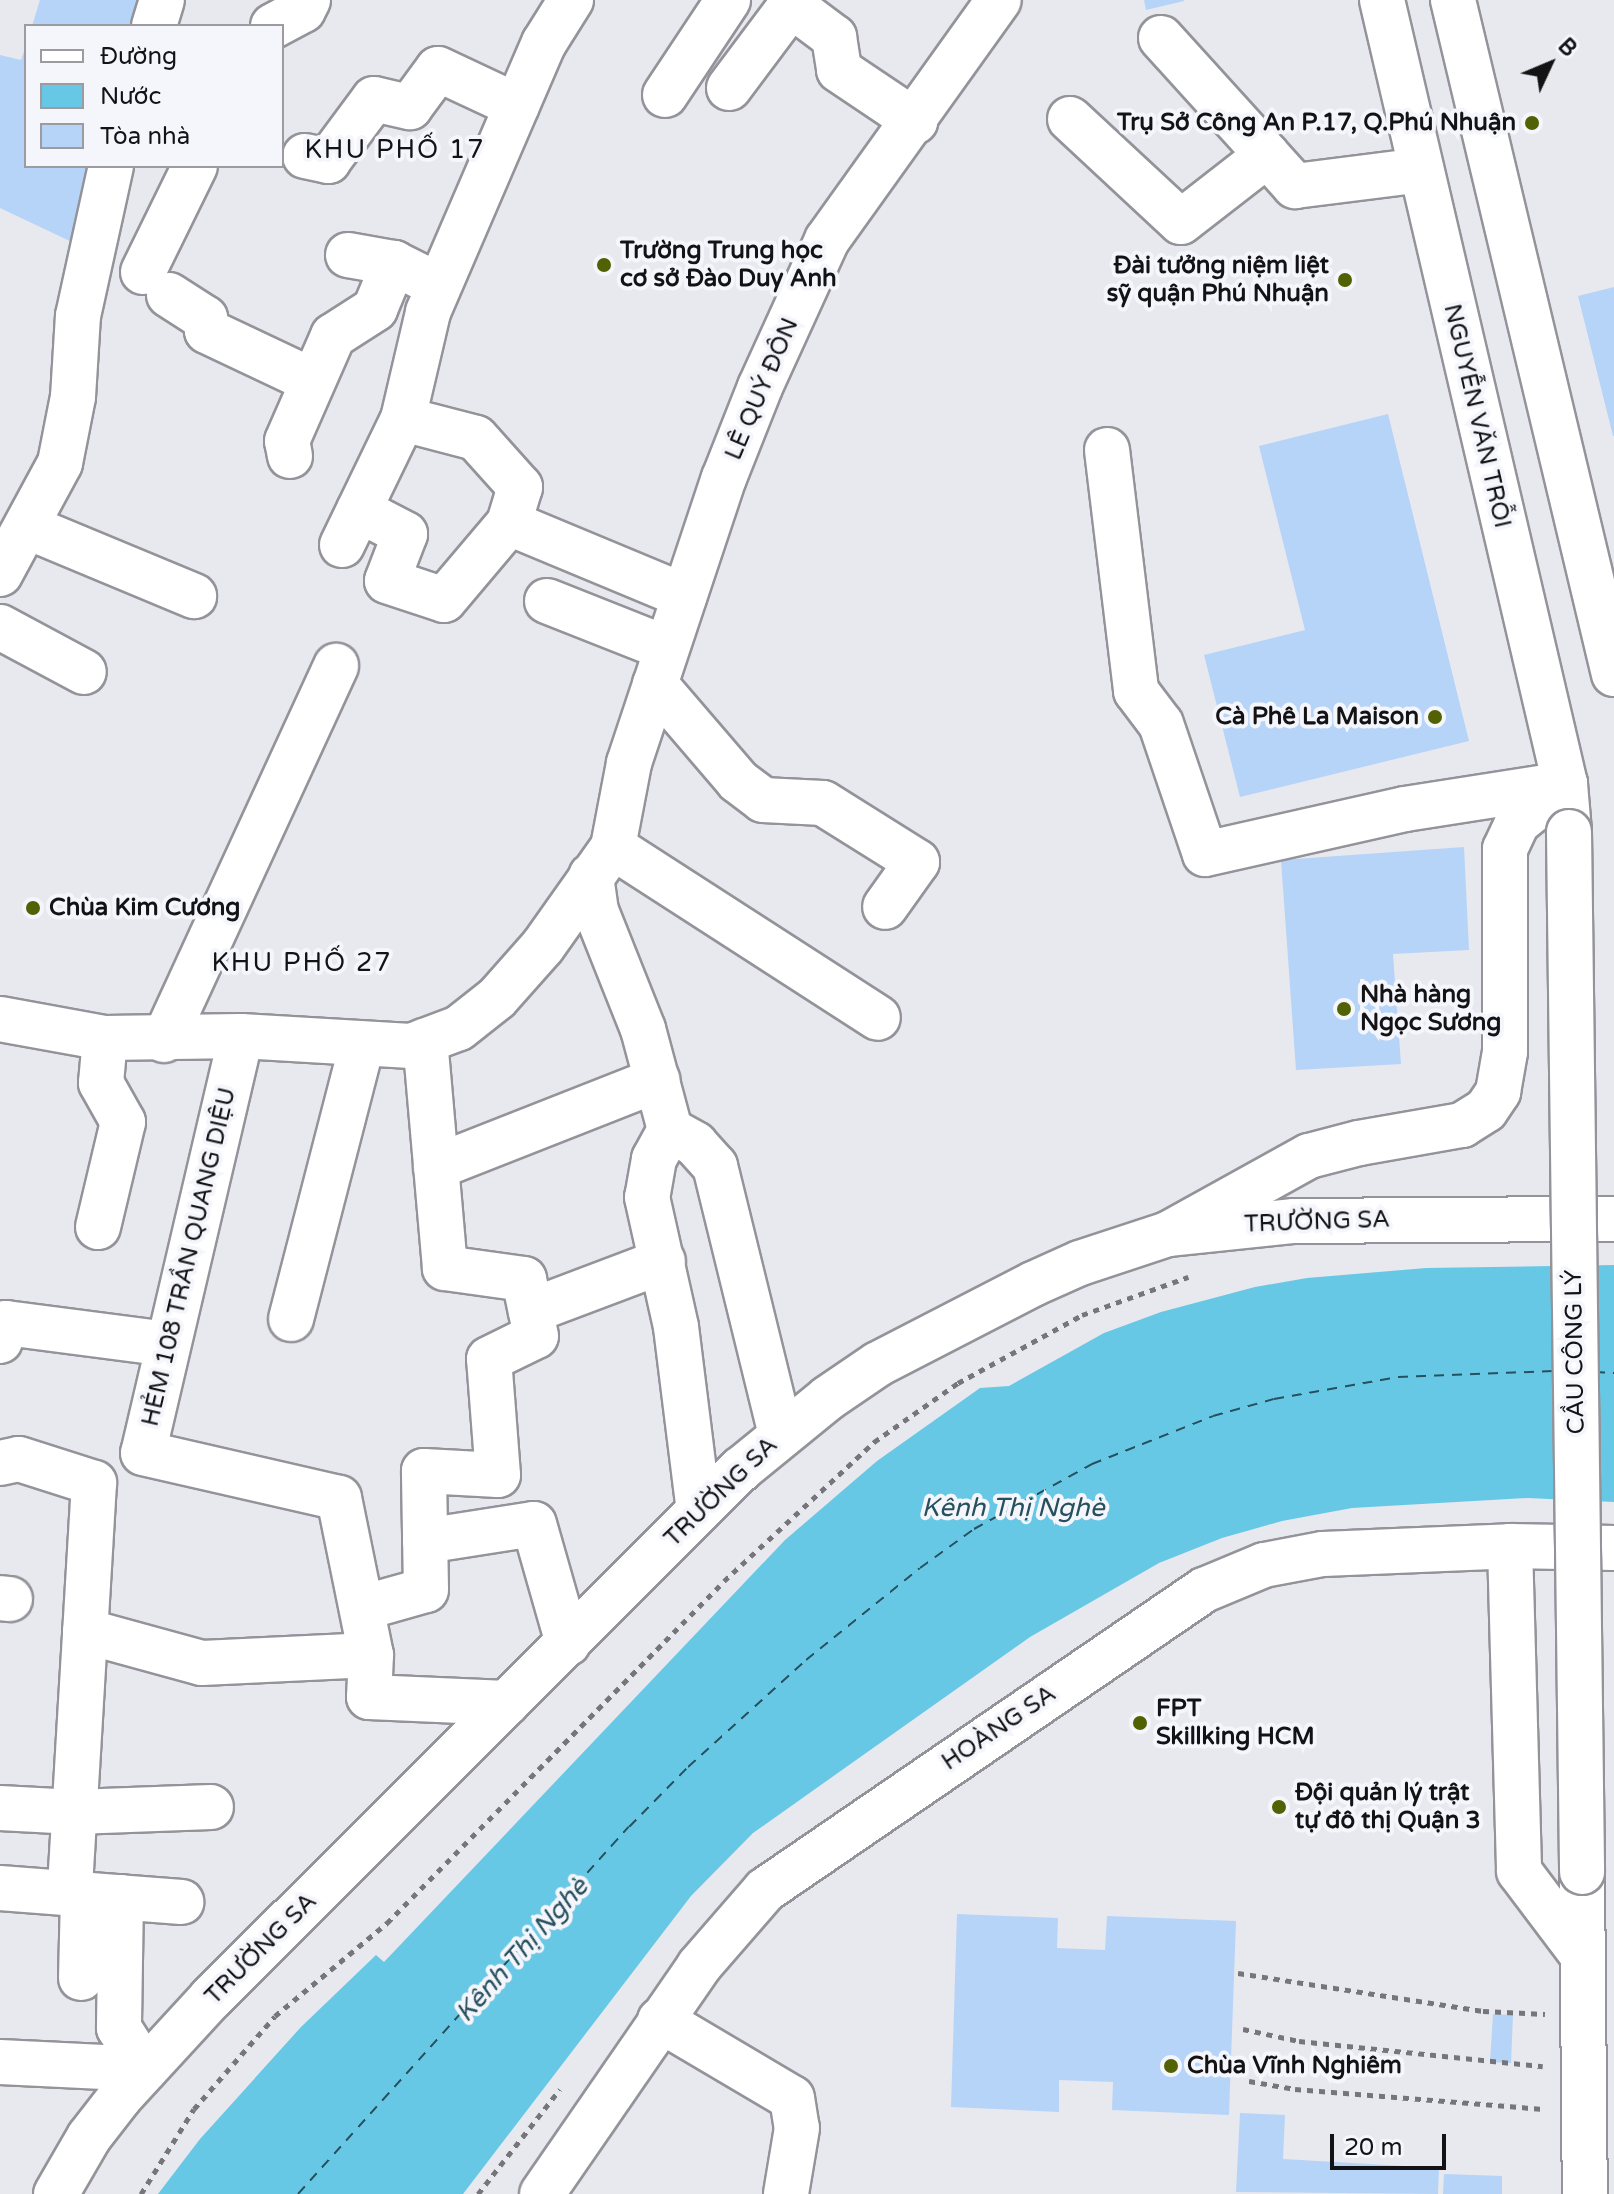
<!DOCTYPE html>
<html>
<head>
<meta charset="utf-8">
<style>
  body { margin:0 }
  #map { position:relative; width:1614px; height:2194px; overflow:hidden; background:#e8e8ef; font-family:"Varela Round",sans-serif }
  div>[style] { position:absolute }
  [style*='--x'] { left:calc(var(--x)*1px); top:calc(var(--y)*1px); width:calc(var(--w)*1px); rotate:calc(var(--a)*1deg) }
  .water>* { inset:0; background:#67c8e5 }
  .ferry>* { height:2px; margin-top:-1px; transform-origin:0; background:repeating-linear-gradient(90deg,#26505d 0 10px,transparent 0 18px) }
  .building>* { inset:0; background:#b6d4f8 }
  .path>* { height:5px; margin-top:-2.5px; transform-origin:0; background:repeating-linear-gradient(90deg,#76767a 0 6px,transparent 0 12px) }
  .roads { filter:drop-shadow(2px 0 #94939a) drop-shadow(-2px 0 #94939a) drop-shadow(0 2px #94939a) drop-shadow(0 -2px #94939a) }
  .minor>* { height:44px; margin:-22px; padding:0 22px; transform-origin:22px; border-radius:22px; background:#fff }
  .major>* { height:44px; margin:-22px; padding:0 22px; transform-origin:22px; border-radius:22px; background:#fff }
  .bridges { filter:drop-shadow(2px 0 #94939a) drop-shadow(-2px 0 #94939a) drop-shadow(0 2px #94939a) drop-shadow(0 -2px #94939a) }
  .major-bridge>* { height:44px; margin:-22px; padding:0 22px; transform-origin:22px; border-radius:22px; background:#fff }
  .dots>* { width:22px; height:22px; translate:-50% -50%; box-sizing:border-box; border:4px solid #f5f5fc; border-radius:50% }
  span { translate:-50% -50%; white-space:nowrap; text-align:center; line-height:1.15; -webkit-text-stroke:8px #f5f5fc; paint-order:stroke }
  .poi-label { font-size:24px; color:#131315; font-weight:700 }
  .right { translate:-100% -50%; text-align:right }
  .left { translate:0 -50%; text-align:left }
  .street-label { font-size:24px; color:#131315 }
  .neighbourhood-label { font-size:26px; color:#131315; letter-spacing:2px }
  .water-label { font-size:26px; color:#26505d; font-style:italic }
  .legend { position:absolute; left:24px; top:24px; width:260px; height:144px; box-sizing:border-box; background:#f5f5fc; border:2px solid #9b9ba0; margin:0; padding:10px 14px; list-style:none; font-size:24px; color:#131315 }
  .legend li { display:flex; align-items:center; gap:16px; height:40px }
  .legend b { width:40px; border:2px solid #9b9ba0 }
  .north { position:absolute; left:1510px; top:24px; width:80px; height:80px; -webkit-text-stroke:6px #f5f5fc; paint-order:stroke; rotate:46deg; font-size:22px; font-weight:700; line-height:32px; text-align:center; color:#131315 }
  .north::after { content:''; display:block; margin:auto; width:28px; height:36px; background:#131315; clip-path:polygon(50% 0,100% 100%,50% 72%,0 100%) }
  .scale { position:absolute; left:1330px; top:2134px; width:116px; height:36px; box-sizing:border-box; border:4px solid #131315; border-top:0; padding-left:10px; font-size:24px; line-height:28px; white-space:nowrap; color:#131315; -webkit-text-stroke:6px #f5f5fc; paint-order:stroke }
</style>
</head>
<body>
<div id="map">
  <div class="water">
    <i style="clip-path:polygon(1614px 1265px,1614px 1502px,1528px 1498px,1352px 1508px,1282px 1521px,1222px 1538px,1159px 1563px,1030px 1637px,753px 1833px,691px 1896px,463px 2194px,158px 2194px,200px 2139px,301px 2027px,376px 1955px,384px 1962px,785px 1540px,877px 1461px,980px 1388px,1009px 1386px,1104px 1333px,1161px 1312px,1255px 1287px,1307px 1278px,1426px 1268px)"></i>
  </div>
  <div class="ferry">
    <i style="--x:1595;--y:1372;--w:19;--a:3"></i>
    <i style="--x:298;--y:2194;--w:494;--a:-48"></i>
    <i style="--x:629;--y:1827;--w:84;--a:-45.5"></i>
    <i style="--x:688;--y:1767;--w:159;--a:-42.2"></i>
    <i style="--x:806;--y:1660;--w:146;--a:-38.9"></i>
    <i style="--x:920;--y:1568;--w:67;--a:-35.8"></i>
    <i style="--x:974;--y:1529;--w:135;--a:-28.8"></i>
    <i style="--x:1092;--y:1464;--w:130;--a:-21.6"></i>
    <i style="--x:1213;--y:1416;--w:63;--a:-15.6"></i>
    <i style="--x:1274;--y:1399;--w:126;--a:-10.1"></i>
    <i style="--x:1398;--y:1377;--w:155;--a:-2.2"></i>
  </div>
  <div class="building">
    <i style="clip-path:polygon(40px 0,151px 0,143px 26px,32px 26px)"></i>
    <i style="clip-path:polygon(1144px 0,1184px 0,1184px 1px,1146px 10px)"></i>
    <i style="clip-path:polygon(26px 46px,26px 166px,99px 166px,74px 243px,0 208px,0 55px,21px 60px)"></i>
    <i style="clip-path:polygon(1614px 287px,1614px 436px,1613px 436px,1578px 296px)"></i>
    <i style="clip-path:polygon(1388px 414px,1469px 741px,1240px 797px,1204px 655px,1305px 630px,1259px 446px)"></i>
    <i style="clip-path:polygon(1464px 847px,1469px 950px,1393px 954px,1401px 1064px,1296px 1070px,1281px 860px)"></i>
    <i style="clip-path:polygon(957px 1914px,1058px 1918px,1057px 1948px,1105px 1950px,1107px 1916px,1236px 1921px,1229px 2115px,1112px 2110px,1113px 2082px,1059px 2080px,1059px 2112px,951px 2107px)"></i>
    <i style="clip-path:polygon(1493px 2014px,1513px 2015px,1511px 2063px,1490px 2062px)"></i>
    <i style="clip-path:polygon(1240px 2113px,1285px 2115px,1283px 2159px,1439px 2168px,1438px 2194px,1236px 2192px)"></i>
    <i style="clip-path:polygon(1444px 2174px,1502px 2176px,1502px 2194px,1443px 2194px)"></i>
  </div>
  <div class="path">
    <i style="--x:1238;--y:1973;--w:248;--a:8.8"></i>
    <i style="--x:1483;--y:2011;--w:62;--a:2.8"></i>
    <i style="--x:1243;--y:2029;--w:57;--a:12.1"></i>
    <i style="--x:1299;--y:2041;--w:245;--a:5.9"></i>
    <i style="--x:1249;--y:2081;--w:47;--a:9.9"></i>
    <i style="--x:1295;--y:2089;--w:249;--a:4.6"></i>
    <i style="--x:141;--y:2194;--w:100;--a:-58.1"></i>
    <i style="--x:194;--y:2109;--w:123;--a:-48.9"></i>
    <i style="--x:275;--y:2016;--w:146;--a:-39.7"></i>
    <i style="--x:387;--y:1923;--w:480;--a:-45.4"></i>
    <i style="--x:724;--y:1581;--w:205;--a:-42.8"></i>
    <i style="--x:874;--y:1442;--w:103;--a:-35.1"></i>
    <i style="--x:958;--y:1383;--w:141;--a:-28.7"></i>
    <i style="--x:1082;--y:1315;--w:113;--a:-19.7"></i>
    <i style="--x:478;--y:2194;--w:133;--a:-52"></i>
  </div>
  <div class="roads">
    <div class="minor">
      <i style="--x:154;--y:26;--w:27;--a:-73"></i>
      <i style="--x:273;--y:26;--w:34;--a:-28"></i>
      <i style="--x:303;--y:10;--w:11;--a:-63"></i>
      <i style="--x:1161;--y:38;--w:158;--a:47.8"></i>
      <i style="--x:729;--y:88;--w:104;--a:-53.2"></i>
      <i style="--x:791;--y:5;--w:54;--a:36.7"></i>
      <i style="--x:834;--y:37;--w:33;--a:81"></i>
      <i style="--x:839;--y:70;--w:92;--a:33.9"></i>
      <i style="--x:665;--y:95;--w:114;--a:-56.4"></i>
      <i style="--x:1070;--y:119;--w:151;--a:42.9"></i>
      <i style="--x:1181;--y:222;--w:109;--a:-37.9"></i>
      <i style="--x:1267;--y:155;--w:42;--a:47.9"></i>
      <i style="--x:1295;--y:186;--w:127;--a:-7.2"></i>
      <i style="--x:305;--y:156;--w:24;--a:12"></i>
      <i style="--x:328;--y:161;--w:77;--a:-53.4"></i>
      <i style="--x:374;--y:99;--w:37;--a:13"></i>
      <i style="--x:410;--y:107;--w:47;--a:-53.6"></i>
      <i style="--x:438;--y:69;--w:87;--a:25.1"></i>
      <i style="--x:348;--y:255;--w:47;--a:9.9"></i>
      <i style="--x:394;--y:263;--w:29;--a:27"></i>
      <i style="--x:143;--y:272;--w:118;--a:-63.9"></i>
      <i style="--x:169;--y:295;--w:43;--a:32.6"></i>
      <i style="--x:205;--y:318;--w:13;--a:81"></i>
      <i style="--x:207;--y:331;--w:117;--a:25.3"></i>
      <i style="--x:403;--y:419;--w:75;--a:14.6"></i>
      <i style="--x:476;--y:438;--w:66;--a:48.1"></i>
      <i style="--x:520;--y:487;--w:38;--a:107"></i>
      <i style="--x:509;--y:523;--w:190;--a:22.6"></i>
      <i style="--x:1107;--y:450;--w:243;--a:83.1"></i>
      <i style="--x:1136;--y:691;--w:41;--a:52.9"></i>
      <i style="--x:1161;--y:724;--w:137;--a:71.3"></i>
      <i style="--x:1205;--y:854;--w:205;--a:-12.7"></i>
      <i style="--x:1405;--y:809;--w:162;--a:-8.9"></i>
      <i style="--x:290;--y:456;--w:15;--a:-101"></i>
      <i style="--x:287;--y:441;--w:115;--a:-66.3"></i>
      <i style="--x:333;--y:336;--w:50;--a:-32.7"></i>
      <i style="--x:375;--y:309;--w:50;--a:-67.6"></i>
      <i style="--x:359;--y:510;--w:52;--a:27.6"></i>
      <i style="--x:405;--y:534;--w:50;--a:111"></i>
      <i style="--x:387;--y:581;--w:60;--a:18.4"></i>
      <i style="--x:444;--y:600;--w:101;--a:-49.8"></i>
      <i style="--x:28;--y:527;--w:180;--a:22.6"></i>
      <i style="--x:342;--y:545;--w:140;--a:-64.2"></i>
      <i style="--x:403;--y:419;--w:110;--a:-76.8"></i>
      <i style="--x:428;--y:312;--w:293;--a:-66.7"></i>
      <i style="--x:544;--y:43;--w:51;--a:-57.9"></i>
      <i style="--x:0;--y:574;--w:126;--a:-61.6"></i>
      <i style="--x:60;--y:463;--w:67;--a:-78.9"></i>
      <i style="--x:73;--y:397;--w:81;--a:-86.5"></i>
      <i style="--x:78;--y:316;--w:154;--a:-77.6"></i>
      <i style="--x:547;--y:601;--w:128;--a:21.6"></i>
      <i style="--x:0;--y:627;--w:95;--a:28.2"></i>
      <i style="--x:655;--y:684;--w:128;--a:49.4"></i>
      <i style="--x:738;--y:781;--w:31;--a:37"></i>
      <i style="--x:763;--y:800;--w:60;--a:2.9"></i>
      <i style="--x:823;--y:803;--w:111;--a:32.1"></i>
      <i style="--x:917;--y:862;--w:55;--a:125.4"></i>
      <i style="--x:613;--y:847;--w:315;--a:32.8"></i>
      <i style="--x:591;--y:876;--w:35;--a:82"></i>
      <i style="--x:596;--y:911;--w:127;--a:68.3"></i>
      <i style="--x:643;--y:1029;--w:105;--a:75"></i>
      <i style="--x:0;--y:1019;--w:107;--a:10.3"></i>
      <i style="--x:105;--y:1038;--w:136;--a:-0.8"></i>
      <i style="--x:241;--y:1036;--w:170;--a:3.4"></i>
      <i style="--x:411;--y:1046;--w:51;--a:-20.6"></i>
      <i style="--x:459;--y:1028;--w:48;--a:-38.3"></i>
      <i style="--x:497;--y:998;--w:69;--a:-48.5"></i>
      <i style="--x:543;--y:946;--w:121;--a:-54.7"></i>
      <i style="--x:613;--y:847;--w:86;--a:-79.2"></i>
      <i style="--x:629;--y:763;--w:300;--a:-71.6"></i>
      <i style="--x:724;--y:478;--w:98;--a:-68.4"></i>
      <i style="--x:760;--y:387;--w:162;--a:-65.5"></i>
      <i style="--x:827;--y:240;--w:295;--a:-54.4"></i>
      <i style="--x:241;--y:1036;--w:428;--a:103.2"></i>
      <i style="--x:143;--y:1453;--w:201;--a:12.9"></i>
      <i style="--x:339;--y:1498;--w:160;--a:78.5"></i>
      <i style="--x:164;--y:1040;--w:412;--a:-65.3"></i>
      <i style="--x:670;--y:1130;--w:33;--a:119"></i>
      <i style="--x:654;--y:1159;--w:39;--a:100"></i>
      <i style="--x:647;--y:1197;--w:133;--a:77.4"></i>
      <i style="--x:676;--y:1327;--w:185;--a:82.9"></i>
      <i style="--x:670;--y:1130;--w:29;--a:29"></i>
      <i style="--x:695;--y:1144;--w:30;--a:48"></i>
      <i style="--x:715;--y:1166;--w:276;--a:76.2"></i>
      <i style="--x:436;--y:1167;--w:238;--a:-21.5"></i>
      <i style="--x:98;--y:1227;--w:108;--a:-76.6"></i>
      <i style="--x:123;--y:1122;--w:45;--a:-119.4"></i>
      <i style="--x:101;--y:1083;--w:45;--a:-84.9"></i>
      <i style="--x:531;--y:1311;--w:141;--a:-20.7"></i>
      <i style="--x:291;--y:1319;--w:284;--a:-75.5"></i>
      <i style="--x:0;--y:1341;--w:19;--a:-72"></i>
      <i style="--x:6;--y:1323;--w:163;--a:7.4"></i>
      <i style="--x:0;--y:1463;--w:19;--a:-12"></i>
      <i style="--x:19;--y:1459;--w:79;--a:17.7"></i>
      <i style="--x:94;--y:1483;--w:411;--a:93.4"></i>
      <i style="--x:425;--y:1541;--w:110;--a:-8.9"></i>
      <i style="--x:534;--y:1524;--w:124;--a:74.1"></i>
      <i style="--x:0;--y:1598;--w:10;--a:6"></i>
      <i style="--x:362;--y:1608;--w:66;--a:-15.7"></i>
      <i style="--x:426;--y:1590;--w:119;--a:-91"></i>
      <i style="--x:424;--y:1471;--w:74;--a:3.1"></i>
      <i style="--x:498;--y:1475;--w:116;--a:-94.4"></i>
      <i style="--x:489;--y:1359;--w:52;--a:-26.1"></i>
      <i style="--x:536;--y:1336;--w:58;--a:-101.9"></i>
      <i style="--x:524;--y:1279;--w:80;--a:-172.1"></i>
      <i style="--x:445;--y:1268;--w:228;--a:-95"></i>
      <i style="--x:85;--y:1631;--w:121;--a:15.3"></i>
      <i style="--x:202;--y:1663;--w:169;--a:-2.7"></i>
      <i style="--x:371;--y:1655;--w:42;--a:92.7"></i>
      <i style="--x:369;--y:1697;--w:138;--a:2.5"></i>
      <i style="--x:0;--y:1808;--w:75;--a:3.1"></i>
      <i style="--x:75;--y:1812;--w:136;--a:-2.1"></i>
      <i style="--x:0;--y:1888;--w:182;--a:4.4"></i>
      <i style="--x:121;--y:1897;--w:131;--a:90.9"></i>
      <i style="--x:119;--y:2028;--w:49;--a:57.6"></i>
      <i style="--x:81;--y:1978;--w:83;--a:-88.6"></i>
      <i style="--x:660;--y:2020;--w:153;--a:30.6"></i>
      <i style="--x:792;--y:2098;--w:30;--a:81"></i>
      <i style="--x:797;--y:2128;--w:67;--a:99.5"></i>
      <i style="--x:0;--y:2062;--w:145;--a:2.8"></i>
      <i style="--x:56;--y:2194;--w:66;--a:-59.9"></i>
      <i style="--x:89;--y:2137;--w:51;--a:-52.2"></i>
      <i style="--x:120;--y:2097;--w:134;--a:-47.4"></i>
      <i style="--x:211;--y:1998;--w:749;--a:-44.95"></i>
      <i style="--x:741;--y:1469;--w:112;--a:-39.2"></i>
      <i style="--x:828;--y:1398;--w:60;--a:-34.2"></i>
      <i style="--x:878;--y:1364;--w:174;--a:-27.3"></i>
      <i style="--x:1033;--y:1284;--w:51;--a:-24.1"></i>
      <i style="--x:1080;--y:1263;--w:93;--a:-18.2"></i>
      <i style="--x:1168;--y:1234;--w:127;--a:-5.9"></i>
      <i style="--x:1294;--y:1221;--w:320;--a:-0.4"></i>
      <i style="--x:542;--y:2194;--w:277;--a:-55.4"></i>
      <i style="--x:699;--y:1966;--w:101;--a:-49"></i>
      <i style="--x:765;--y:1890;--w:532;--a:-34.35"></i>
      <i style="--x:1204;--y:1590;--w:65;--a:-22.6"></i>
      <i style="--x:1264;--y:1565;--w:60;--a:-10.6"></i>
      <i style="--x:1323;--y:1554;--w:187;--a:-2.4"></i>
      <i style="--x:1510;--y:1546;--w:104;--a:1.1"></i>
    </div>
    <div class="major">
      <i style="--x:1382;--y:0;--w:805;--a:76.86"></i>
      <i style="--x:1565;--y:784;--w:48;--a:85.2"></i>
      <i style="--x:1453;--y:0;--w:693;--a:76.57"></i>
      <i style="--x:1168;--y:1234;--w:161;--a:-29"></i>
      <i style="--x:1309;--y:1156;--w:52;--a:-14.6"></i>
      <i style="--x:1359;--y:1143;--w:105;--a:-9.9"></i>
      <i style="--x:1462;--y:1125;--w:28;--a:-32"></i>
      <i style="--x:1486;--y:1110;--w:22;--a:-56"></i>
      <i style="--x:1498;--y:1092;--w:41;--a:-80.1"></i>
      <i style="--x:1505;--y:1052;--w:203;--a:-90"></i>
      <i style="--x:1505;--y:849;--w:29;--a:-65"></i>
      <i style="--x:1517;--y:823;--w:62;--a:-39.1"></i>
      <i style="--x:1510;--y:1546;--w:325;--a:88.4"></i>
      <i style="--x:1519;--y:1871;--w:101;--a:53"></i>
      <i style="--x:1582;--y:1872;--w:322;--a:89.5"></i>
    </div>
  </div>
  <div class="bridges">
    <div class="major-bridge">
      <i style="--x:1569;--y:832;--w:1040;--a:89.28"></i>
    </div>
  </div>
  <div class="dots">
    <i style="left:1532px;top:123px;background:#516103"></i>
    <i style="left:604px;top:265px;background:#516103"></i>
    <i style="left:1345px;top:280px;background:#516103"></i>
    <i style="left:1435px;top:717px;background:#516103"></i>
    <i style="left:33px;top:908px;background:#516103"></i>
    <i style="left:1344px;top:1009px;background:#516103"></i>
    <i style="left:1140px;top:1723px;background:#516103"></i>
    <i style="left:1279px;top:1807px;background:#516103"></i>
    <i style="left:1171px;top:2066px;background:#516103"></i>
  </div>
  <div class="poi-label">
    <span class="right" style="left:1516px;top:123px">Trụ Sở Công An P.17, Q.Phú Nhuận</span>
    <span class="left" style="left:620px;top:265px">Trường Trung học<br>cơ sở Đào Duy Anh</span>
    <span class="right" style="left:1329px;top:280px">Đài tưởng niệm liệt<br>sỹ quận Phú Nhuận</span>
    <span class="right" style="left:1419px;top:717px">Cà Phê La Maison</span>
    <span class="left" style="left:49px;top:908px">Chùa Kim Cương</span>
    <span class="left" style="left:1360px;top:1009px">Nhà hàng<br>Ngọc Sương</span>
    <span class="left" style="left:1156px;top:1723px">FPT<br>Skillking HCM</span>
    <span class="left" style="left:1295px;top:1807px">Đội quản lý trật<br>tự đô thị Quận 3</span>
    <span class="left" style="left:1187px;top:2066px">Chùa Vĩnh Nghiêm</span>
  </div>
  <div class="street-label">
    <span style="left:762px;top:389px;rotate:-67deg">LÊ QUÝ ÐÔN</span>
    <span style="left:1477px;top:416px;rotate:77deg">NGUYỄN VĂN TRỖI</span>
    <span style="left:1317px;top:1222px;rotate:-2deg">TRƯỜNG SA</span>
    <span style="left:189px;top:1257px;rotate:-77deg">HẺM 108 TRẦN QUANG DIỆU</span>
    <span style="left:1575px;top:1352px;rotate:-91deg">CẦU CÔNG LÝ</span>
    <span style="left:721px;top:1492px;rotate:-44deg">TRƯỜNG SA</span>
    <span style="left:999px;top:1728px;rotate:-34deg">HOÀNG SA</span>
    <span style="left:261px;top:1949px;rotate:-45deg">TRƯỜNG SA</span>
  </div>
  <div class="neighbourhood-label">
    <span style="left:395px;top:150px">KHU PHỐ 17</span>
    <span style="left:302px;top:963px">KHU PHỐ 27</span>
  </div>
  <div class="water-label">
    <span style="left:1013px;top:1508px">Kênh Thị Nghè</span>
    <span style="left:522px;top:1950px;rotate:-48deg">Kênh Thị Nghè</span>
  </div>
  <ul class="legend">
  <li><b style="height:10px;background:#fff"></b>Đường</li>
  <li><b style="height:22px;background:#67c8e5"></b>Nước</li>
  <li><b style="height:22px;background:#b6d4f8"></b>Tòa nhà</li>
  </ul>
  <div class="north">B</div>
  <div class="scale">20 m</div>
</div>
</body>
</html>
